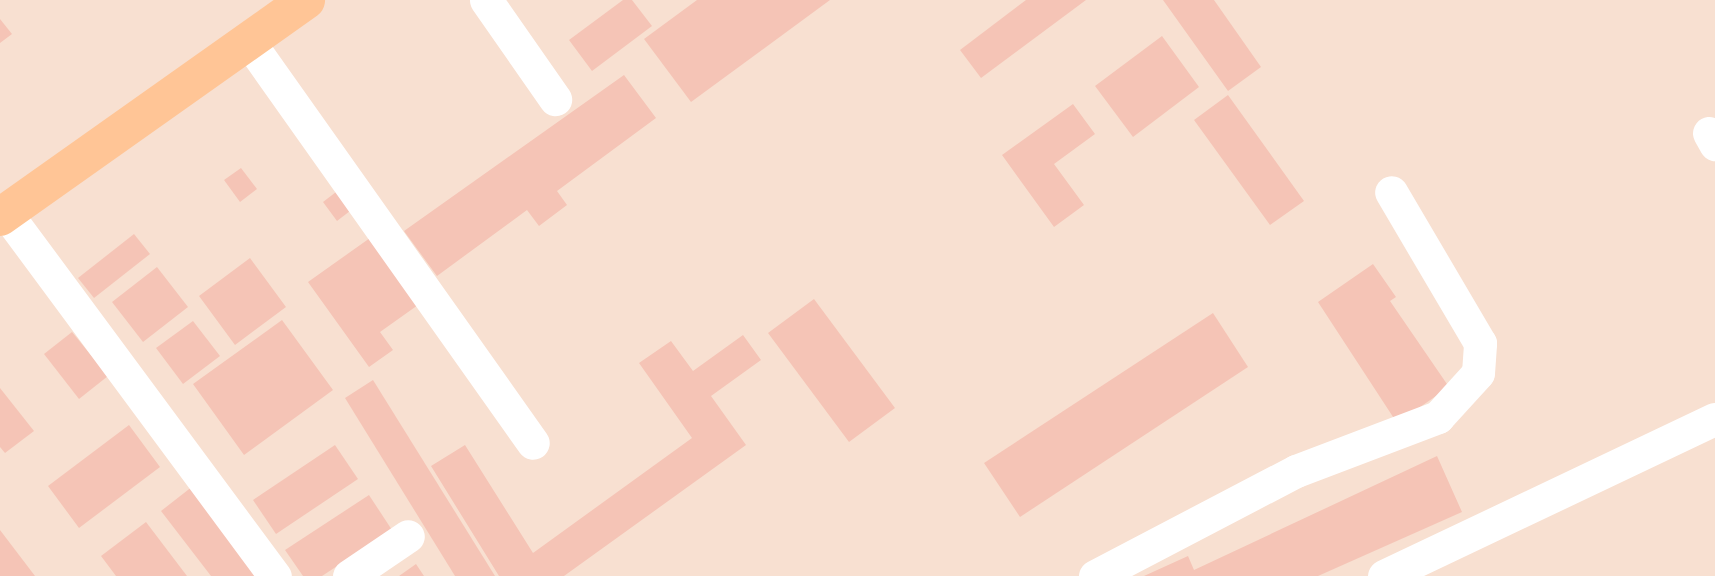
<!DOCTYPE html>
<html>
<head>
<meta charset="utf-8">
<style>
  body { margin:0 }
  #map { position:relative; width:1715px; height:576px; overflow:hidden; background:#feede0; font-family:"PT Sans Narrow",sans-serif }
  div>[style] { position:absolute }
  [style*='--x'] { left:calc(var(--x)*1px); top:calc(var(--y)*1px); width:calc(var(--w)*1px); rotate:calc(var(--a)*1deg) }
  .residential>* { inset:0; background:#f8e0d1 }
  .building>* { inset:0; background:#f5c4b6 }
  .minor>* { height:33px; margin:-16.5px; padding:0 16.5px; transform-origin:16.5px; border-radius:16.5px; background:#fff }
  .major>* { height:38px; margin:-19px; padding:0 19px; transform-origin:19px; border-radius:19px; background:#ffc596 }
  span { translate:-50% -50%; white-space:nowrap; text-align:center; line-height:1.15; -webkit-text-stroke:5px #fff2e8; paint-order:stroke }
</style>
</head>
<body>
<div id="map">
  <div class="residential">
    <i style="clip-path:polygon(0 0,1715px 0,1715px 576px,0 576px)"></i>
  </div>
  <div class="building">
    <i style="clip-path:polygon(623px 0,632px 0,652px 26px,592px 71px,569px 40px)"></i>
    <i style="clip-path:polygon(697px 0,830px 0,691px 102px,644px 39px)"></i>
    <i style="clip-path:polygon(1026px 0,1086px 0,981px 78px,960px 50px)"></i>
    <i style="clip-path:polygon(1163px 0,1214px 0,1261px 67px,1228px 91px)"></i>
    <i style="clip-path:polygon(0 19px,12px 34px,0 43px)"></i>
    <i style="clip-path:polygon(1162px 36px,1199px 87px,1133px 137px,1095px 86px)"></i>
    <i style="clip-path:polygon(624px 75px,656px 118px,557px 191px,567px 205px,539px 226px,527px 210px,437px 276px,404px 231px)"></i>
    <i style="clip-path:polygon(1228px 95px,1304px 201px,1270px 225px,1194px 120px)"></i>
    <i style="clip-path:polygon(1073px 104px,1095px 134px,1054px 164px,1084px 205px,1054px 227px,1002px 155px)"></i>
    <i style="clip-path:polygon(241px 168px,257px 189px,240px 202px,224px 180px)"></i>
    <i style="clip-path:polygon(336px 192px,350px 211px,337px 221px,323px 202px)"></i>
    <i style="clip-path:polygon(377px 233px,425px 300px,380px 332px,393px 350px,369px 367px,308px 282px)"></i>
    <i style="clip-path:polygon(134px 234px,150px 254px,94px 298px,78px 278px)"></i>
    <i style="clip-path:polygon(250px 258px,286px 307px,235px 345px,199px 296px)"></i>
    <i style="clip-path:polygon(1373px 264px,1396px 297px,1390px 301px,1449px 387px,1397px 423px,1318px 302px)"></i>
    <i style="clip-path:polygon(157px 267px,188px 307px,143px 342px,112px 302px)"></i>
    <i style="clip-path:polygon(814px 299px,895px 408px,849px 442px,768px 333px)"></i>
    <i style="clip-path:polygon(1213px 313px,1248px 367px,1020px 517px,984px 463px)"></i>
    <i style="clip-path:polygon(282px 320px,333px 390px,244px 455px,193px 384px)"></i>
    <i style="clip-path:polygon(193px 321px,220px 356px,183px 384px,156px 348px)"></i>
    <i style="clip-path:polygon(72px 332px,108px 376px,79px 399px,44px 354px)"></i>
    <i style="clip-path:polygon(743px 335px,761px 360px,711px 396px,746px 445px,564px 576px,499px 576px,431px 466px,465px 445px,533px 553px,692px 438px,639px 363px,671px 341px,693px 371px)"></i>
    <i style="clip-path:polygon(373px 380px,495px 576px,455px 576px,345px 398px)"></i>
    <i style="clip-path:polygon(0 388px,34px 431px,5px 453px,0 447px)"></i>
    <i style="clip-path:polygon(129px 425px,160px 467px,79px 528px,48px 486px)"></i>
    <i style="clip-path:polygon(335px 445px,358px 479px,276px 534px,253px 500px)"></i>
    <i style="clip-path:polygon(1437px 456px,1462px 512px,1318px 576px,1144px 576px,1188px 556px,1194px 570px)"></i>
    <i style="clip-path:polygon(193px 486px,261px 576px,211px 576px,161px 511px)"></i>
    <i style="clip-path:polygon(369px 495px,392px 530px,322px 576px,303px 576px,285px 550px)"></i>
    <i style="clip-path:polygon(146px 522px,187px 576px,116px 576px,101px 556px)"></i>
    <i style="clip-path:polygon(0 530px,35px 576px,0 576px)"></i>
    <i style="clip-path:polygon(416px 564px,424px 576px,399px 576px)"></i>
  </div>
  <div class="minor">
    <i style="--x:486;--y:0;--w:121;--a:55.1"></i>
    <i style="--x:249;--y:42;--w:491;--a:54.7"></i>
    <i style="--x:1709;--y:133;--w:13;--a:61"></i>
    <i style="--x:6;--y:213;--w:452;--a:53.5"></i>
    <i style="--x:349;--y:576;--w:71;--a:-34.1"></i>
    <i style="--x:1095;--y:576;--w:227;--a:-27.6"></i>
    <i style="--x:1296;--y:471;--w:152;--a:-20.8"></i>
    <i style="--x:1438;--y:417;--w:59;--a:-47.7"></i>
    <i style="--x:1478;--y:373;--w:30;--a:-86"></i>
    <i style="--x:1480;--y:343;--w:175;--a:-120.5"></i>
    <i style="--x:1384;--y:576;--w:366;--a:-25.4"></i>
  </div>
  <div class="major">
    <i style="--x:0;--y:217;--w:375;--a:-35.3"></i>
  </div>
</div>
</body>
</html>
